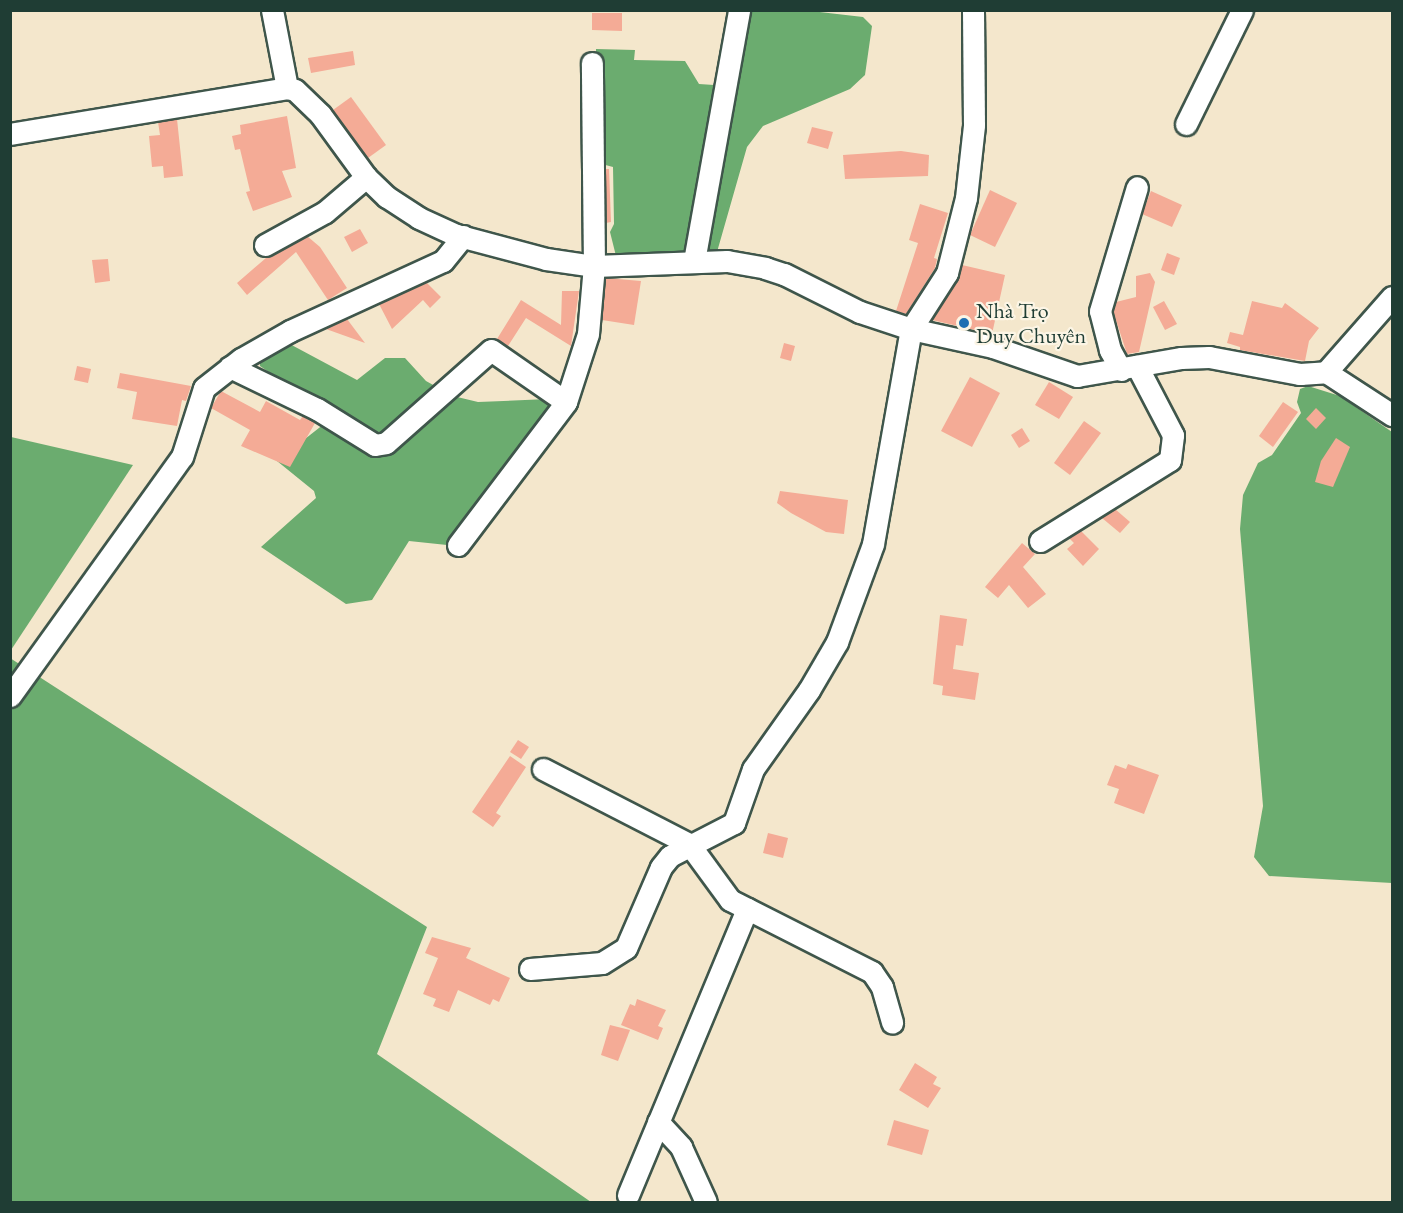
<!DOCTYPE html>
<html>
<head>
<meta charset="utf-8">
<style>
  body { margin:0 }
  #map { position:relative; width:1403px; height:1213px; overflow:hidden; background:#f4e7cc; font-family:"EB Garamond",serif }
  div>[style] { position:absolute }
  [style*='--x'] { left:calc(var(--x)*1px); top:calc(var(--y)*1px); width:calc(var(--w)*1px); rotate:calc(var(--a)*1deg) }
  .forest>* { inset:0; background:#6bac6f }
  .building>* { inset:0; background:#f4ab96 }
  .roads { filter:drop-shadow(2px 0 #3f564b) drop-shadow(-2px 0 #3f564b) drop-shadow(0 2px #3f564b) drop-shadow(0 -2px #3f564b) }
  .minor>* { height:21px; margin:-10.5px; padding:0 10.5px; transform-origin:10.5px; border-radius:10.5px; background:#fff }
  .dots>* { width:16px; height:16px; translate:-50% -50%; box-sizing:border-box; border:3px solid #fcf5e5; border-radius:50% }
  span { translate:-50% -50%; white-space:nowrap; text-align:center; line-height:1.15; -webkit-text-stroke:4.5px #fcf5e5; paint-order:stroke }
  .poi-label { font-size:22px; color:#1f3d34 }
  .left { translate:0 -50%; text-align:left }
  .frame { position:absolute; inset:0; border:12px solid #1f3d34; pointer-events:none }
</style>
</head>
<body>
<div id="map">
  <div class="forest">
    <i style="clip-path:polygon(743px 11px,811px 11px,863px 17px,872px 26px,865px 75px,850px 89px,763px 126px,747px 147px,717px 252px,617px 260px,610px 232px,614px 224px,613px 167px,598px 163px,596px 49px,635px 50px,634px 60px,685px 61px,699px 84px,729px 86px)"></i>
    <i style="clip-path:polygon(286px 342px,357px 380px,385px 358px,405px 358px,426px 381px,453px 396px,478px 402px,548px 399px,551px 413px,447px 545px,409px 541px,372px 600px,346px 604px,261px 547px,316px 498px,314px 491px,277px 461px,324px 424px,323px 409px,260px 366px,260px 356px)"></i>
    <i style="clip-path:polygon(1308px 386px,1340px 396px,1392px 432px,1392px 883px,1269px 876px,1254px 857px,1263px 806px,1240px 529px,1243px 495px,1258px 463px,1272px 455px,1301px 413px,1297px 402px,1300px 389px)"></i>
    <i style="clip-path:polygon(11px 437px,133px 465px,11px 650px,10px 437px)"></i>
    <i style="clip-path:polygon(10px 658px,427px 927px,377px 1054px,591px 1202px,11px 1202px)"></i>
  </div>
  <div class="building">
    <i style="clip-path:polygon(592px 13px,622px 13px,622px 31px,592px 30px)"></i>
    <i style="clip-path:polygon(353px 51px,355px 65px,311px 73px,308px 58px)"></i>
    <i style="clip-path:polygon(351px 97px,386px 145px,368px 158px,333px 110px)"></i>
    <i style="clip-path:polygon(287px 116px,296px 168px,282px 171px,292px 197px,253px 211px,246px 192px,250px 191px,240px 149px,235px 150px,232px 136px,241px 134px,240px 125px)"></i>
    <i style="clip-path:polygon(177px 119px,183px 176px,164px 178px,163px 166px,152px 167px,149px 136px,160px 135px,158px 122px)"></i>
    <i style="clip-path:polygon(812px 127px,833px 132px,828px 149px,807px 143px)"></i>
    <i style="clip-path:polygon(901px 151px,929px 155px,928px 176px,845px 179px,843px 155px)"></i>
    <i style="clip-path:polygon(606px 169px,609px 169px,611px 222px,606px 223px)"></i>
    <i style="clip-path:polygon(990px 190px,1017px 203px,995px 247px,970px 235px)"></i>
    <i style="clip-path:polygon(1151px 191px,1182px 205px,1172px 227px,1142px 214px)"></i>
    <i style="clip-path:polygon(920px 204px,948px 213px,934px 258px,937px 259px,935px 268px,906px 314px,896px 311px,918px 243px,909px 240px)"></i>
    <i style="clip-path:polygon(360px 229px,368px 243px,352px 252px,344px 237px)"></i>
    <i style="clip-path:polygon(307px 236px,320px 247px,347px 288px,328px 300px,296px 252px,247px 295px,237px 283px,266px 258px)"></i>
    <i style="clip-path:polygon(1167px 253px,1180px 258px,1174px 275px,1161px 270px)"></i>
    <i style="clip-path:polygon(108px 259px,110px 281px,95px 283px,92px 260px)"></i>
    <i style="clip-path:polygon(962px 265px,1005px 275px,992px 334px,932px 320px,958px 280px)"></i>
    <i style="clip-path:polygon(1150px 273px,1155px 282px,1139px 352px,1127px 354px,1113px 311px,1116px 302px,1136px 297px,1136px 276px)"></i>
    <i style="clip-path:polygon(606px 278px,641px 281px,634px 325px,602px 320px)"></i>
    <i style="clip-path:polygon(427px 283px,441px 297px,430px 308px,423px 300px,392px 329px,379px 304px)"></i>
    <i style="clip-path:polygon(562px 291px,579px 291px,571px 346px,526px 318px,508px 346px,497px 339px,521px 300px,561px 325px)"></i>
    <i style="clip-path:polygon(1164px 301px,1177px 324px,1165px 330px,1153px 307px)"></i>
    <i style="clip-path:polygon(1252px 301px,1282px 308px,1285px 303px,1319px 328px,1309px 341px,1305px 361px,1240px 350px,1240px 347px,1227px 343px,1230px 332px,1243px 335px)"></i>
    <i style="clip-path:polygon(347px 319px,365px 343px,326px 329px)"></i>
    <i style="clip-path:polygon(784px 343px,795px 346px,791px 361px,780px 358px)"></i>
    <i style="clip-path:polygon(77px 366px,91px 369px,88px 383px,74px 380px)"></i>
    <i style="clip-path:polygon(120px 373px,191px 386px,186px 401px,182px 400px,177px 426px,132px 419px,137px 392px,117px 388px)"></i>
    <i style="clip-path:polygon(970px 377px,1000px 393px,972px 447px,941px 431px)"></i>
    <i style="clip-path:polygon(1049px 382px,1073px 397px,1059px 419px,1035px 405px)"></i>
    <i style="clip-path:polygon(221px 391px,260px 412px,266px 401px,300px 420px,303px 416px,315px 423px,290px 467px,241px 446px,250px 430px,211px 408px)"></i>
    <i style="clip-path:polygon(1283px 402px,1298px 412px,1273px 447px,1259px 436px)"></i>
    <i style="clip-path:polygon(1316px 408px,1326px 418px,1316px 429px,1306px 419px)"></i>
    <i style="clip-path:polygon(1084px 421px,1101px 433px,1070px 475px,1054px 463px)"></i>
    <i style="clip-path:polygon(1022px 428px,1030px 441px,1019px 448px,1011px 435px)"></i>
    <i style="clip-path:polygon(1336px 438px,1350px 447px,1333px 487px,1315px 482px,1321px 461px)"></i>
    <i style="clip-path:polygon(780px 491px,848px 500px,844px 534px,826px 532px,791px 513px,777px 503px)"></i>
    <i style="clip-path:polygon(1115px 509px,1130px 522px,1120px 533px,1102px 518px)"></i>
    <i style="clip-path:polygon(1081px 531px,1099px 549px,1083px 566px,1067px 549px,1074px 543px,1069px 538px)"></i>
    <i style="clip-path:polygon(1022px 543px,1035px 554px,1023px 567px,1046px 594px,1028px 608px,1009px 585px,998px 598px,985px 587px)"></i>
    <i style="clip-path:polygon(940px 615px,967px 619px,963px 646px,956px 645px,953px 669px,979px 673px,975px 700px,942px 695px,943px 686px,933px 684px)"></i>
    <i style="clip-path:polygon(518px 740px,529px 747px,521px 759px,510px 752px)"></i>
    <i style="clip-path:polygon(510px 756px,526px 767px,496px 813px,501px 816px,493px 827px,472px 812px)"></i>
    <i style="clip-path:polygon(1128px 764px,1159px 775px,1144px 814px,1114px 803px,1119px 789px,1107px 785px,1115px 765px,1126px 769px)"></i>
    <i style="clip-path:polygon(768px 833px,788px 838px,783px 858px,763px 853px)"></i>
    <i style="clip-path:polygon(432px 937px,471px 948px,466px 958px,510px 978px,499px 1002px,493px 999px,490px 1005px,458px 990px,449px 1012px,433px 1006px,436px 999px,423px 994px,438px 958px,425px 953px)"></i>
    <i style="clip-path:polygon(637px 999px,666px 1010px,658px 1026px,663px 1028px,658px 1040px,621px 1025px,630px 1004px,635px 1006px)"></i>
    <i style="clip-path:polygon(610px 1025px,630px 1030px,618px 1061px,601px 1055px)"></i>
    <i style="clip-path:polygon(915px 1063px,937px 1077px,933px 1084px,941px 1088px,928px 1108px,899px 1090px)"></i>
    <i style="clip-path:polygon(894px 1120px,929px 1130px,922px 1155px,887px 1145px)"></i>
  </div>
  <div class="roads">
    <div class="minor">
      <i style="--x:272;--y:10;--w:79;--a:79.1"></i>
      <i style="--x:287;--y:88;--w:8;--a:14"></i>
      <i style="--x:295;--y:90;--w:35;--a:44"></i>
      <i style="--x:320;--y:114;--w:78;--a:53.9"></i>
      <i style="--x:366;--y:177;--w:29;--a:44"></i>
      <i style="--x:387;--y:197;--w:38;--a:33"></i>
      <i style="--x:419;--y:218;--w:41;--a:24.7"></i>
      <i style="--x:456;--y:235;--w:93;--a:14.9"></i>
      <i style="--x:546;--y:259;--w:49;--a:8.3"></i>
      <i style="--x:594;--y:266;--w:133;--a:-2.2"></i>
      <i style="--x:727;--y:261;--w:39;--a:10"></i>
      <i style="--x:765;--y:268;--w:20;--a:18"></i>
      <i style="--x:784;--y:274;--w:85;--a:26.6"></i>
      <i style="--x:860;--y:312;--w:54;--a:18.4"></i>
      <i style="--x:911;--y:329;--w:84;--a:12.4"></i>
      <i style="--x:993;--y:347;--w:89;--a:19"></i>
      <i style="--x:1077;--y:376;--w:106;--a:-9.8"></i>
      <i style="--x:1181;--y:358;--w:28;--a:-2"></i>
      <i style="--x:1209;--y:357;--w:93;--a:10.6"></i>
      <i style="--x:1300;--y:374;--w:26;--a:-4"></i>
      <i style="--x:1326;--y:372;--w:100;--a:-48.7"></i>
      <i style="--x:1186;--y:124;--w:127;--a:-63.8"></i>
      <i style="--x:10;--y:134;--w:281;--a:-9.4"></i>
      <i style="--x:265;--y:245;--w:68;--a:-28.8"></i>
      <i style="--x:325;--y:212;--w:54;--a:-40.5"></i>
      <i style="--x:694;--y:261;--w:255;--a:-79.8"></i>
      <i style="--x:230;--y:367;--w:97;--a:25.8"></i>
      <i style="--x:317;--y:409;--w:68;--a:31.8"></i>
      <i style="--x:375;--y:445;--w:11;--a:-10"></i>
      <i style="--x:386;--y:443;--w:140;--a:-41.5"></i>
      <i style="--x:491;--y:350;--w:91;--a:34.7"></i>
      <i style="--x:1121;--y:370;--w:23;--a:-119"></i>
      <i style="--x:1110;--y:350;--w:40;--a:-104.4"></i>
      <i style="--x:1100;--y:311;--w:129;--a:-73.4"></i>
      <i style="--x:1326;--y:372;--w:79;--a:33.1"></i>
      <i style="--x:1040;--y:541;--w:153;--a:-31.9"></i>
      <i style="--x:1170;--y:460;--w:25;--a:-83"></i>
      <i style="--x:1173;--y:435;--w:78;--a:-117.6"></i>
      <i style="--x:458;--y:545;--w:179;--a:-52.9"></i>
      <i style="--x:566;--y:402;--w:71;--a:-72.1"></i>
      <i style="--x:588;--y:334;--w:68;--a:-85"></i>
      <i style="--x:594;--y:266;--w:203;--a:-90.6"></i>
      <i style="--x:10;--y:696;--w:294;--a:-54.3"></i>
      <i style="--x:182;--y:457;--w:72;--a:-72.3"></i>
      <i style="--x:204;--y:388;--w:47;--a:-38.1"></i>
      <i style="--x:241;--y:359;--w:56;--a:-29.7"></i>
      <i style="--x:290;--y:331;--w:168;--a:-24.6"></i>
      <i style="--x:443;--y:261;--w:32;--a:-51"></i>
      <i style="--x:543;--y:769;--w:164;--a:27.2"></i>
      <i style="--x:689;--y:844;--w:69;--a:53.8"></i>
      <i style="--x:730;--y:900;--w:159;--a:26.9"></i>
      <i style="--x:872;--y:972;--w:18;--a:56"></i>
      <i style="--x:882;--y:987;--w:37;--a:74"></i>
      <i style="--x:530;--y:969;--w:72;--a:-4.8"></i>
      <i style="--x:602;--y:963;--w:28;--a:-32"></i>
      <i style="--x:626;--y:948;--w:88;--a:-66.6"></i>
      <i style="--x:661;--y:867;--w:14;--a:-51"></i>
      <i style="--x:670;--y:856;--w:72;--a:-27.3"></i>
      <i style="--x:734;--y:823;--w:57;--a:-70.6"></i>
      <i style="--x:753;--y:769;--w:97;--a:-54.7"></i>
      <i style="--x:809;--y:690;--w:56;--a:-59.7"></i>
      <i style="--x:837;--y:642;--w:104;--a:-69.8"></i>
      <i style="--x:873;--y:544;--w:218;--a:-80"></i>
      <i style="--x:911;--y:329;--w:67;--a:-57.3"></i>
      <i style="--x:947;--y:273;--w:77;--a:-75.8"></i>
      <i style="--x:966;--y:198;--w:73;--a:-83.7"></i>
      <i style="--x:974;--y:125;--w:115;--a:-90.5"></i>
      <i style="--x:658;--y:1122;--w:34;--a:47"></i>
      <i style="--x:681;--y:1147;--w:60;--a:65.6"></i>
      <i style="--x:628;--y:1195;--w:310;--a:-67.4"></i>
    </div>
  </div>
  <div class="dots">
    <i style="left:964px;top:323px;background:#1f6fb2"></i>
  </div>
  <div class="poi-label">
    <span class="left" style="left:976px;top:323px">Nhà Trọ<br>Duy Chuyên</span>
  </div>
  <div class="frame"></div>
</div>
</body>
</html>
